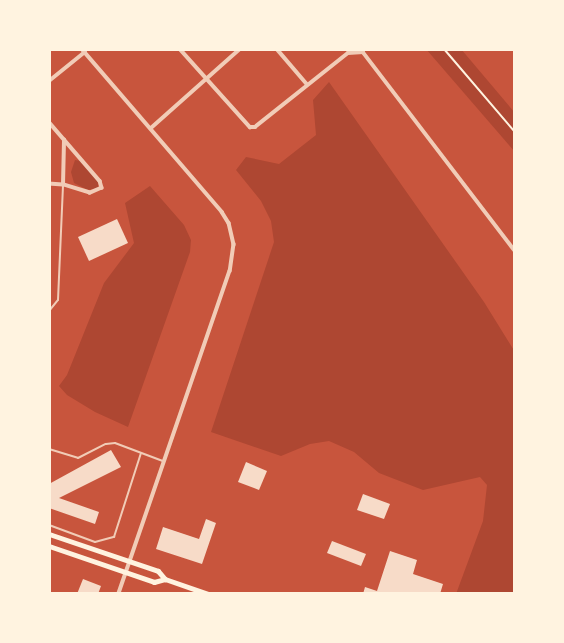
<!DOCTYPE html>
<html>
<head>
<meta charset="utf-8">
<style>
  body { margin:0 }
  #map { position:relative; width:564px; height:643px; overflow:hidden; background:#c8553d; font-family:Quicksand,sans-serif }
  div>[style] { position:absolute }
  [style*='--x'] { left:calc(var(--x)*1px); top:calc(var(--y)*1px); width:calc(var(--w)*1px); rotate:calc(var(--a)*1deg) }
  .green>* { inset:0; background:#ae4732 }
  .building>* { inset:0; background:#f7dbc8 }
  .path>* { height:2px; margin:-1px; padding:0 1px; transform-origin:1px; border-radius:1px; background:#fff3e0 }
  .service>* { height:2px; margin:-1px; padding:0 1px; transform-origin:1px; border-radius:1px; background:#f1ccb7 }
  .minor>* { height:3.5px; margin:-1.75px; padding:0 1.75px; transform-origin:1.75px; border-radius:1.75px; background:#f1ccb7 }
  .primary>* { height:5px; margin:-2.5px; padding:0 2.5px; transform-origin:2.5px; border-radius:2.5px; background:#fff3e0 }
  span { translate:-50% -50%; white-space:nowrap; text-align:center; line-height:1.15; -webkit-text-stroke:5px #fff3e0; paint-order:stroke }
  .frame { position:absolute; inset:0; border:51px solid #fff3e0; pointer-events:none }
</style>
</head>
<body>
<div id="map">
  <div class="green">
    <i style="clip-path:polygon(426px 49px,461px 49px,515px 113px,515px 152px)"></i>
    <i style="clip-path:polygon(329px 82px,484px 302px,515px 352px,515px 594px,456px 594px,483px 521px,487px 485px,480px 477px,423px 490px,379px 473px,354px 452px,329px 441px,310px 444px,281px 456px,211px 432px,274px 242px,271px 221px,261px 201px,236px 170px,246px 157px,279px 164px,316px 135px,313px 100px)"></i>
    <i style="clip-path:polygon(75px 160px,81px 161px,98px 180px,98px 188px,88px 190px,74px 183px,71px 172px)"></i>
    <i style="clip-path:polygon(150px 186px,184px 225px,191px 240px,190px 252px,128px 427px,95px 412px,67px 395px,59px 386px,67px 375px,104px 283px,134px 243px,125px 203px)"></i>
  </div>
  <div class="building">
    <i style="clip-path:polygon(117px 219px,128px 243px,89px 261px,78px 237px)"></i>
    <i style="clip-path:polygon(111px 450px,121px 467px,59px 498px,99px 512px,95px 524px,49px 508px,49px 484px)"></i>
    <i style="clip-path:polygon(246px 462px,267px 471px,259px 490px,238px 482px)"></i>
    <i style="clip-path:polygon(363px 494px,390px 504px,384px 519px,357px 510px)"></i>
    <i style="clip-path:polygon(206px 519px,216px 523px,202px 564px,156px 549px,163px 527px,199px 539px)"></i>
    <i style="clip-path:polygon(332px 541px,366px 554px,361px 566px,327px 553px)"></i>
    <i style="clip-path:polygon(390px 551px,417px 560px,413px 574px,443px 584px,440px 594px,363px 594px,365px 587px,377px 591px)"></i>
    <i style="clip-path:polygon(83px 579px,101px 586px,98px 594px,77px 594px)"></i>
  </div>
  <div class="path">
    <i style="--x:444;--y:49;--w:109;--a:49.5"></i>
  </div>
  <div class="service">
    <i style="--x:49;--y:311;--w:14;--a:-51"></i>
    <i style="--x:58;--y:300;--w:114;--a:-87.5"></i>
    <i style="--x:49;--y:449;--w:30;--a:17"></i>
    <i style="--x:78;--y:458;--w:31;--a:-27"></i>
    <i style="--x:106;--y:444;--w:9;--a:-6"></i>
    <i style="--x:115;--y:443;--w:51;--a:20.6"></i>
    <i style="--x:49;--y:525;--w:49;--a:20.3"></i>
    <i style="--x:95;--y:542;--w:20;--a:-15"></i>
    <i style="--x:114;--y:537;--w:88;--a:-72.2"></i>
  </div>
  <div class="minor">
    <i style="--x:82;--y:49;--w:215;--a:49.3"></i>
    <i style="--x:222;--y:212;--w:13;--a:58"></i>
    <i style="--x:229;--y:223;--w:22;--a:77"></i>
    <i style="--x:234;--y:244;--w:27;--a:98"></i>
    <i style="--x:230;--y:271;--w:342;--a:109"></i>
    <i style="--x:180;--y:49;--w:105;--a:48.1"></i>
    <i style="--x:250;--y:127;--w:5;--a:0"></i>
    <i style="--x:255;--y:127;--w:119;--a:-38.5"></i>
    <i style="--x:348;--y:53;--w:15;--a:-4"></i>
    <i style="--x:363;--y:52;--w:250;--a:52.6"></i>
    <i style="--x:277;--y:49;--w:46;--a:49.4"></i>
    <i style="--x:49;--y:81;--w:46;--a:-38.9"></i>
    <i style="--x:49;--y:122;--w:78;--a:49.2"></i>
    <i style="--x:100;--y:181;--w:7;--a:74"></i>
    <i style="--x:102;--y:188;--w:13;--a:157"></i>
    <i style="--x:90;--y:193;--w:28;--a:-163"></i>
    <i style="--x:63;--y:185;--w:14;--a:-176"></i>
    <i style="--x:151;--y:128;--w:119;--a:-41.6"></i>
    <i style="--x:63;--y:185;--w:45;--a:-88.7"></i>
  </div>
  <div class="primary">
    <i style="--x:49;--y:534;--w:115;--a:18.7"></i>
    <i style="--x:158;--y:571;--w:11;--a:49"></i>
    <i style="--x:165;--y:579;--w:46;--a:19.2"></i>
    <i style="--x:49;--y:546;--w:111;--a:18.9"></i>
    <i style="--x:154;--y:582;--w:11;--a:-15"></i>
  </div>
  <div class="frame"></div>
</div>
</body>
</html>
